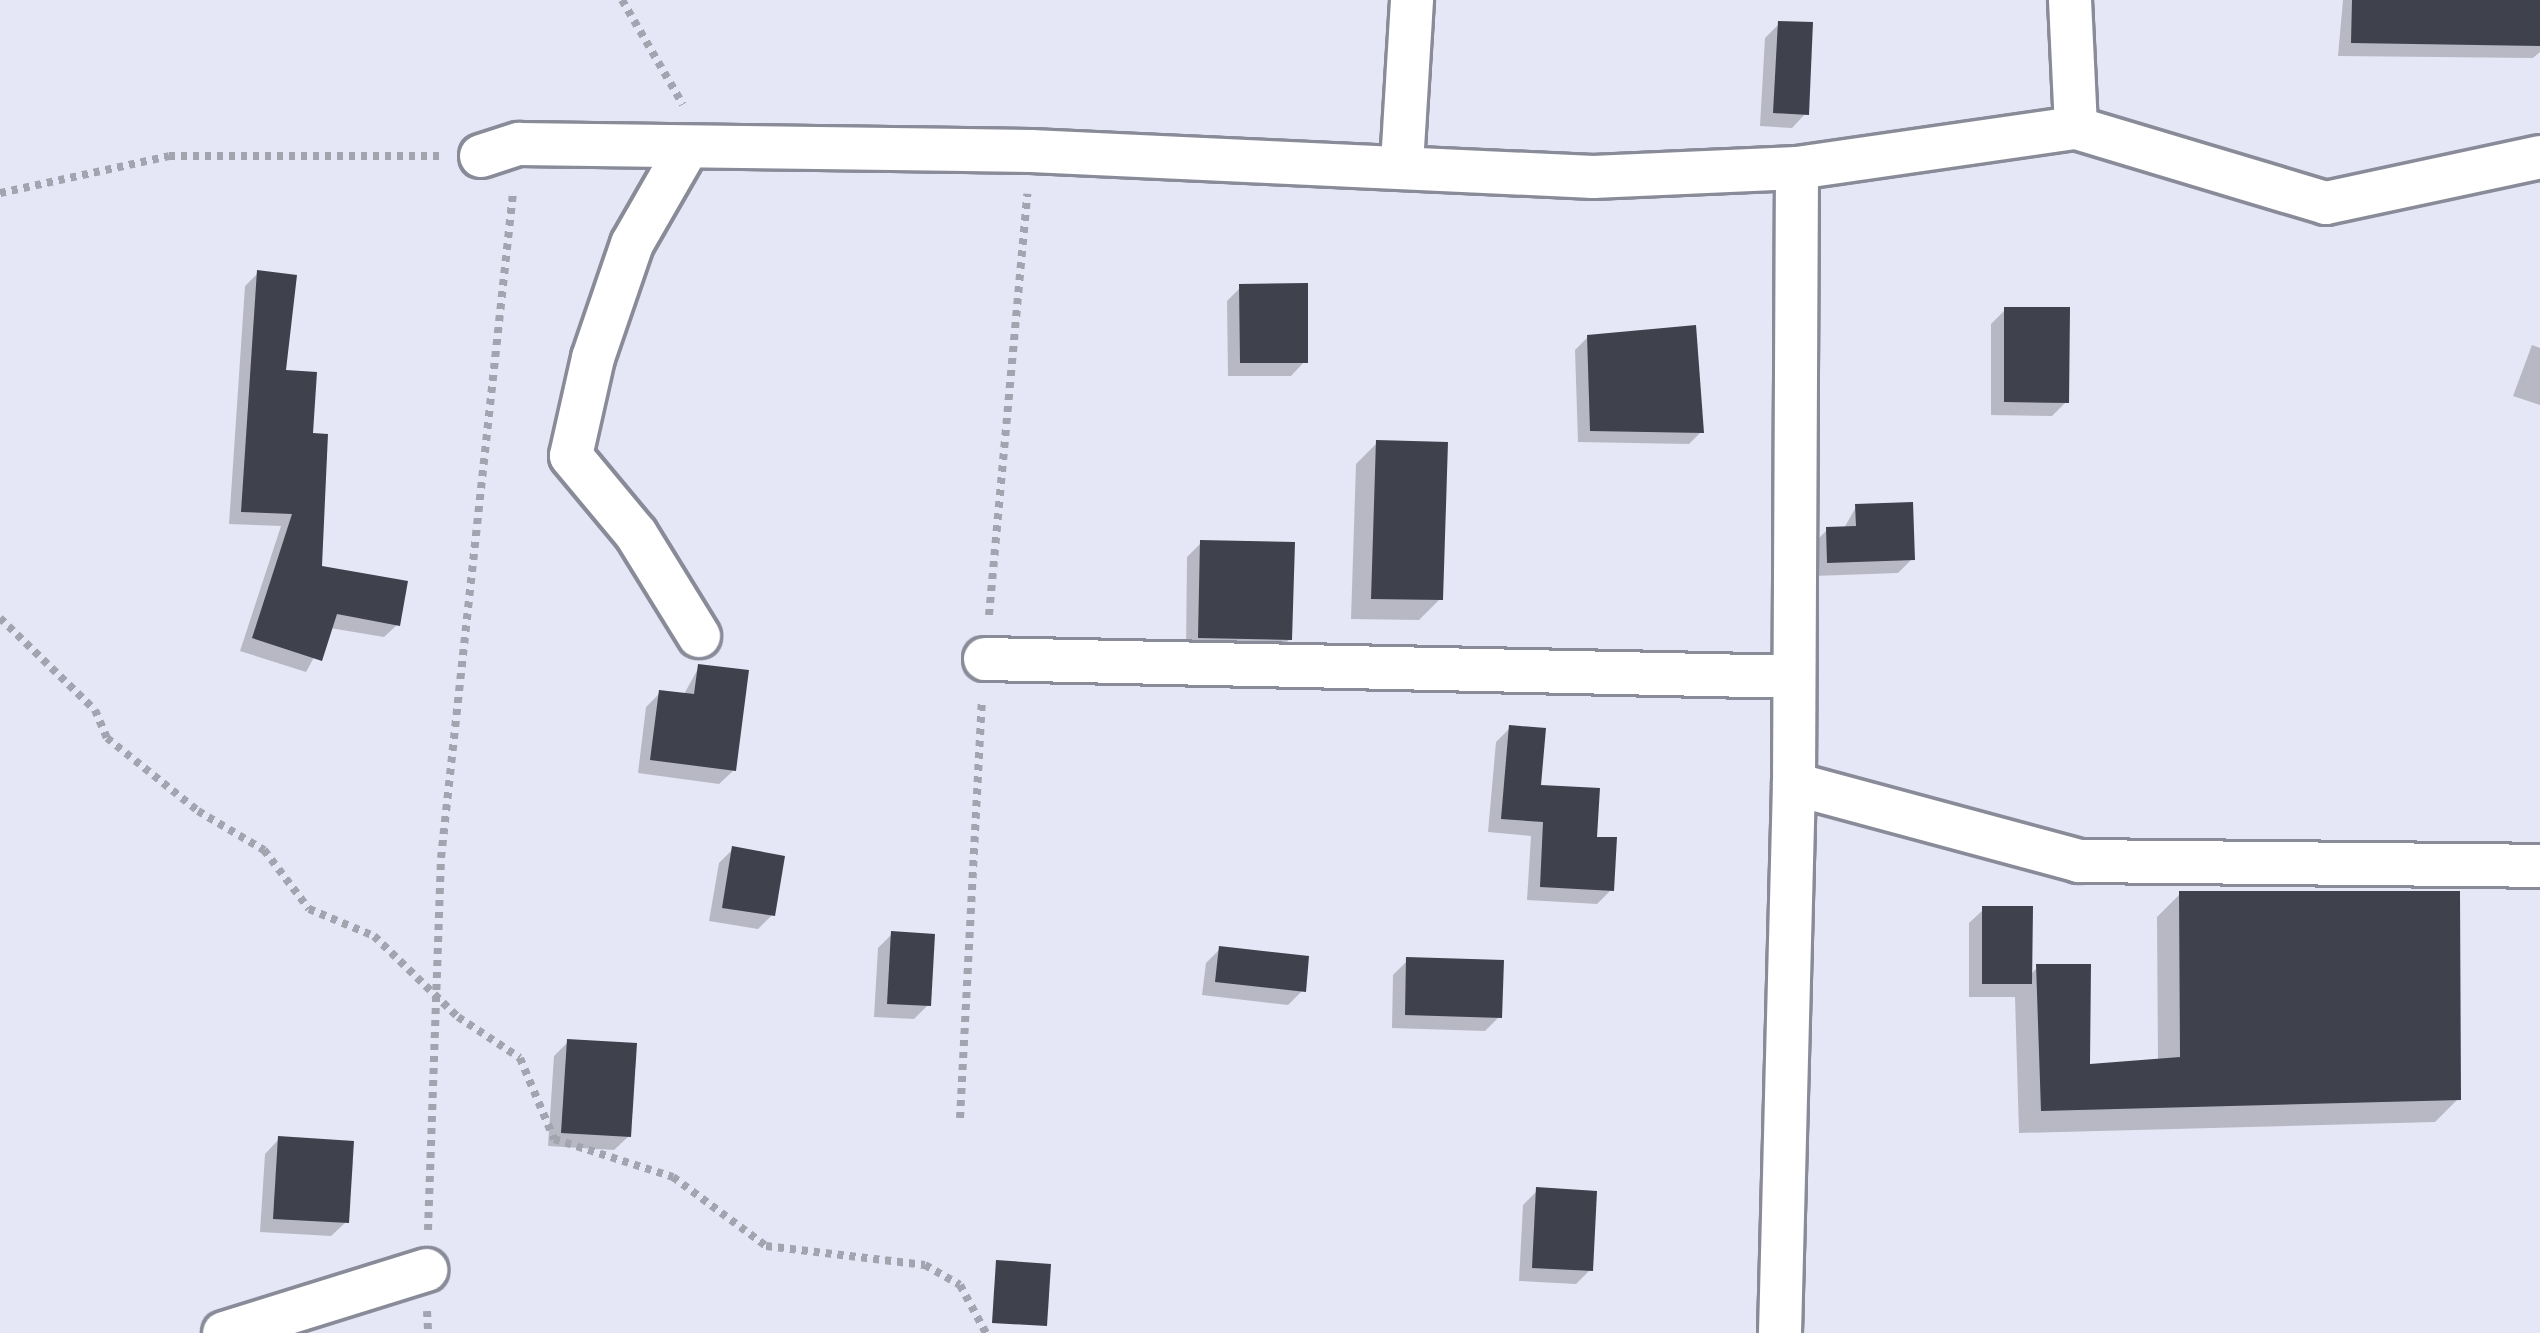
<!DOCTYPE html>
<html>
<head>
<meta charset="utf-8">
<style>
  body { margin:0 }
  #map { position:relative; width:2540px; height:1333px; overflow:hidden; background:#e5e7f6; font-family:Quicksand,sans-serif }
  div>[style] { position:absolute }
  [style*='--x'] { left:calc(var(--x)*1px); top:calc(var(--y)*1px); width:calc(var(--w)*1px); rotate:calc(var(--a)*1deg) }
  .shadow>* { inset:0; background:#0003 }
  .building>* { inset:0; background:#3f414c }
  .path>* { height:8px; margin-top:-4px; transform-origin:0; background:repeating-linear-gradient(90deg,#a2a4b0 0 6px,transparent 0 12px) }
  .roads { filter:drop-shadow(3px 0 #898b98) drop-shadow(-3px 0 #898b98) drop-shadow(0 3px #898b98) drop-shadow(0 -3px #898b98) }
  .street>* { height:42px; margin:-21px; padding:0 21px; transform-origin:21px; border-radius:21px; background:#fff }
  span { translate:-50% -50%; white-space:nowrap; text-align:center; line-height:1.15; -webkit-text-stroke:12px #fff; paint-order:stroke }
</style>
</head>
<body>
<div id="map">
  <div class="shadow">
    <i style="clip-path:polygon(2343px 0,2540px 0,2540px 52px,2533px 58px,2338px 56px)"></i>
    <i style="clip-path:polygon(1779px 24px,1806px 113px,1792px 128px,1760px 126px,1765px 38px)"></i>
    <i style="clip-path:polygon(258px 273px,282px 373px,309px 436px,318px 568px,398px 624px,384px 637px,330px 628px,306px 672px,240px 651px,281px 526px,229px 524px,245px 286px)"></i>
    <i style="clip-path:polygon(1241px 287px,1305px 361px,1291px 376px,1228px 376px,1227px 301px)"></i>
    <i style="clip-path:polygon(2005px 310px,2066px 402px,2052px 416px,1991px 415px,1991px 324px)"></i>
    <i style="clip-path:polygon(1588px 337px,1701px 432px,1689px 444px,1578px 442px,1575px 350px)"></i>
    <i style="clip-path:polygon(2532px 345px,2540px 348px,2540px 405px,2513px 396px)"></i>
    <i style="clip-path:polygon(1377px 443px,1440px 599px,1419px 620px,1351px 619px,1356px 464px)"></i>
    <i style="clip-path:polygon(1856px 507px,1912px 559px,1898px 573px,1814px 576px,1813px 544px,1827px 530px,1843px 530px)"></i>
    <i style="clip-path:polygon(1201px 543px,1290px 639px,1275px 653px,1186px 651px,1187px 557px)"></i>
    <i style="clip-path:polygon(699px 667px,734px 770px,719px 784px,638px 773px,646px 707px,660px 693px,683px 696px)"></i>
    <i style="clip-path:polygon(1510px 728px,1538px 787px,1594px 840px,1611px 890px,1597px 904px,1527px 900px,1531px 836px,1488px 832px,1496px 742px)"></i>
    <i style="clip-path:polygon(733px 849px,772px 915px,758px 929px,709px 921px,719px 863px)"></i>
    <i style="clip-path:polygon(2180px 894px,2458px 1099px,2435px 1122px,2019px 1133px,2015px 997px,1969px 997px,1969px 923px,1984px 909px,2029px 976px,2038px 967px,2087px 1067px,2158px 1062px,2157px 917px)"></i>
    <i style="clip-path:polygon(892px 934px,928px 1005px,914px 1019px,874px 1017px,878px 948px)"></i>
    <i style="clip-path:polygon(1220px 949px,1303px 990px,1288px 1005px,1202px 995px,1206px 963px)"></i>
    <i style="clip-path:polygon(1408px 960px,1499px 1017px,1485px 1031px,1392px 1028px,1393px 975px)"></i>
    <i style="clip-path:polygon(568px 1042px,629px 1136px,614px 1150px,548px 1146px,554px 1056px)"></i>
    <i style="clip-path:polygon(279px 1139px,346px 1222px,331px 1236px,260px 1232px,265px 1154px)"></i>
    <i style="clip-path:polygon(1537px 1191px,1590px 1270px,1576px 1284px,1519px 1281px,1523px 1205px)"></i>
  </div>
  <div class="building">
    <i style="clip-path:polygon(2352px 0,2540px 0,2540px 46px,2351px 43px)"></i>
    <i style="clip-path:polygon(1778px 21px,1813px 22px,1809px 115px,1773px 113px)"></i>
    <i style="clip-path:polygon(257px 270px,297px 275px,286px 370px,317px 372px,313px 433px,328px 434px,322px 566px,408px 581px,400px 626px,337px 614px,322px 661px,252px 638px,292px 514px,241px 512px)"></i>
    <i style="clip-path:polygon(1308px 283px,1308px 363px,1240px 363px,1239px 284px)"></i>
    <i style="clip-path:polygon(2004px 307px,2070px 307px,2069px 403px,2004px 402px)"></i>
    <i style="clip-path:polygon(1696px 325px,1704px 433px,1590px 431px,1587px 335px)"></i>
    <i style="clip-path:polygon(1376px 440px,1448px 442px,1443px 600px,1371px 599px)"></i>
    <i style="clip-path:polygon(1913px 502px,1915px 560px,1827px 563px,1826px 527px,1856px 526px,1855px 504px)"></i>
    <i style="clip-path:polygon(1200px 540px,1295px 542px,1292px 640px,1198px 638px)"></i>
    <i style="clip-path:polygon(698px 664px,749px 670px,736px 771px,650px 760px,659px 690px,694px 694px)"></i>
    <i style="clip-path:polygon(1509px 725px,1546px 728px,1541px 785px,1600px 788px,1597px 837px,1617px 837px,1614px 891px,1540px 887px,1543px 822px,1501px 819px)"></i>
    <i style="clip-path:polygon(732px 846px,785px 856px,775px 916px,722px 908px)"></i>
    <i style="clip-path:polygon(2179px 891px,2460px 891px,2461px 1100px,2041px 1111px,2036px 964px,2091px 964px,2090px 1064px,2180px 1057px)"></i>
    <i style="clip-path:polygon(1982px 906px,2033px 906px,2032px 984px,1982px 984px)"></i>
    <i style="clip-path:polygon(891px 931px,935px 934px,931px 1006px,887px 1004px)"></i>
    <i style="clip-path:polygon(1219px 946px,1309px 956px,1306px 992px,1215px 982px)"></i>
    <i style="clip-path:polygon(1406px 957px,1504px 960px,1502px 1018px,1405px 1015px)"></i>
    <i style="clip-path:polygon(567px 1039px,637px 1043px,631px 1137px,561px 1133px)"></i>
    <i style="clip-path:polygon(278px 1136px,354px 1141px,349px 1223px,273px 1219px)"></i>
    <i style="clip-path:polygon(1536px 1187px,1597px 1191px,1593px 1271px,1532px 1268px)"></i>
    <i style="clip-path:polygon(996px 1260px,1051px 1264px,1047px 1326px,992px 1323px)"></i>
  </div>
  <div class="path">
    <i style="--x:622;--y:0;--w:121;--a:59.8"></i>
    <i style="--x:0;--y:193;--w:173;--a:-12.3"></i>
    <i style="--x:169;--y:156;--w:270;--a:0"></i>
    <i style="--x:989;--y:615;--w:423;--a:-84.8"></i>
    <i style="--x:0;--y:618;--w:132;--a:44.1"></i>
    <i style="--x:95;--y:710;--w:30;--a:67"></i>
    <i style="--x:107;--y:738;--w:117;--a:38.7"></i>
    <i style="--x:198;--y:811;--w:77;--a:30.6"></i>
    <i style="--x:264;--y:850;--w:74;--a:52.7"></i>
    <i style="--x:309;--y:909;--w:70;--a:22.6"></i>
    <i style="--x:374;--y:936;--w:117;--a:44"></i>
    <i style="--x:458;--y:1017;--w:74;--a:33.5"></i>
    <i style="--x:520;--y:1058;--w:88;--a:67.2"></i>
    <i style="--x:554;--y:1139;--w:125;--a:17.7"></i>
    <i style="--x:673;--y:1177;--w:116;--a:36.6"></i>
    <i style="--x:766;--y:1246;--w:160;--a:6.8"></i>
    <i style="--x:925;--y:1265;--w:40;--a:29.7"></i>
    <i style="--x:960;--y:1285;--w:55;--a:61.6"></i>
    <i style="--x:960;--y:1118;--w:417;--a:-87"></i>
    <i style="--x:428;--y:1230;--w:372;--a:-88"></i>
    <i style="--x:441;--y:858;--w:669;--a:-83.82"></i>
    <i style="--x:427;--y:1311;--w:22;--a:87"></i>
  </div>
  <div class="roads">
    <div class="street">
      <i style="--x:2070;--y:0;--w:128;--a:87.3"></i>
      <i style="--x:686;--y:150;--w:108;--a:119.9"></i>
      <i style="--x:632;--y:244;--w:120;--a:108.9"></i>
      <i style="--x:593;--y:358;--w:100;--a:102.7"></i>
      <i style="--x:571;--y:456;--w:102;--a:50.2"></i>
      <i style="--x:636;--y:534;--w:120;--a:58.3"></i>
      <i style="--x:481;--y:156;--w:40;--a:-18"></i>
      <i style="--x:519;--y:144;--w:512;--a:0.78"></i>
      <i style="--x:1031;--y:151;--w:563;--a:2.65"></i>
      <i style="--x:1593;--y:177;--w:204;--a:-2.5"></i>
      <i style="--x:1797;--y:168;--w:282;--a:-8.2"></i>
      <i style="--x:2076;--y:128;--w:261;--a:16.7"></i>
      <i style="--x:2326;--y:203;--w:219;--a:-12.1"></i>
      <i style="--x:1402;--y:164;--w:164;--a:-86.5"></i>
      <i style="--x:985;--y:659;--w:809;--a:1.27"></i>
      <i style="--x:1794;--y:784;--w:295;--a:15.1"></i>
      <i style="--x:2079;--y:861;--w:461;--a:0.6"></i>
      <i style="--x:224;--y:1333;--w:212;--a:-17.3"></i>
      <i style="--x:1780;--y:1333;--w:549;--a:-88.54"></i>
      <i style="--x:1794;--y:784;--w:616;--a:-89.72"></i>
    </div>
  </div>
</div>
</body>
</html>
